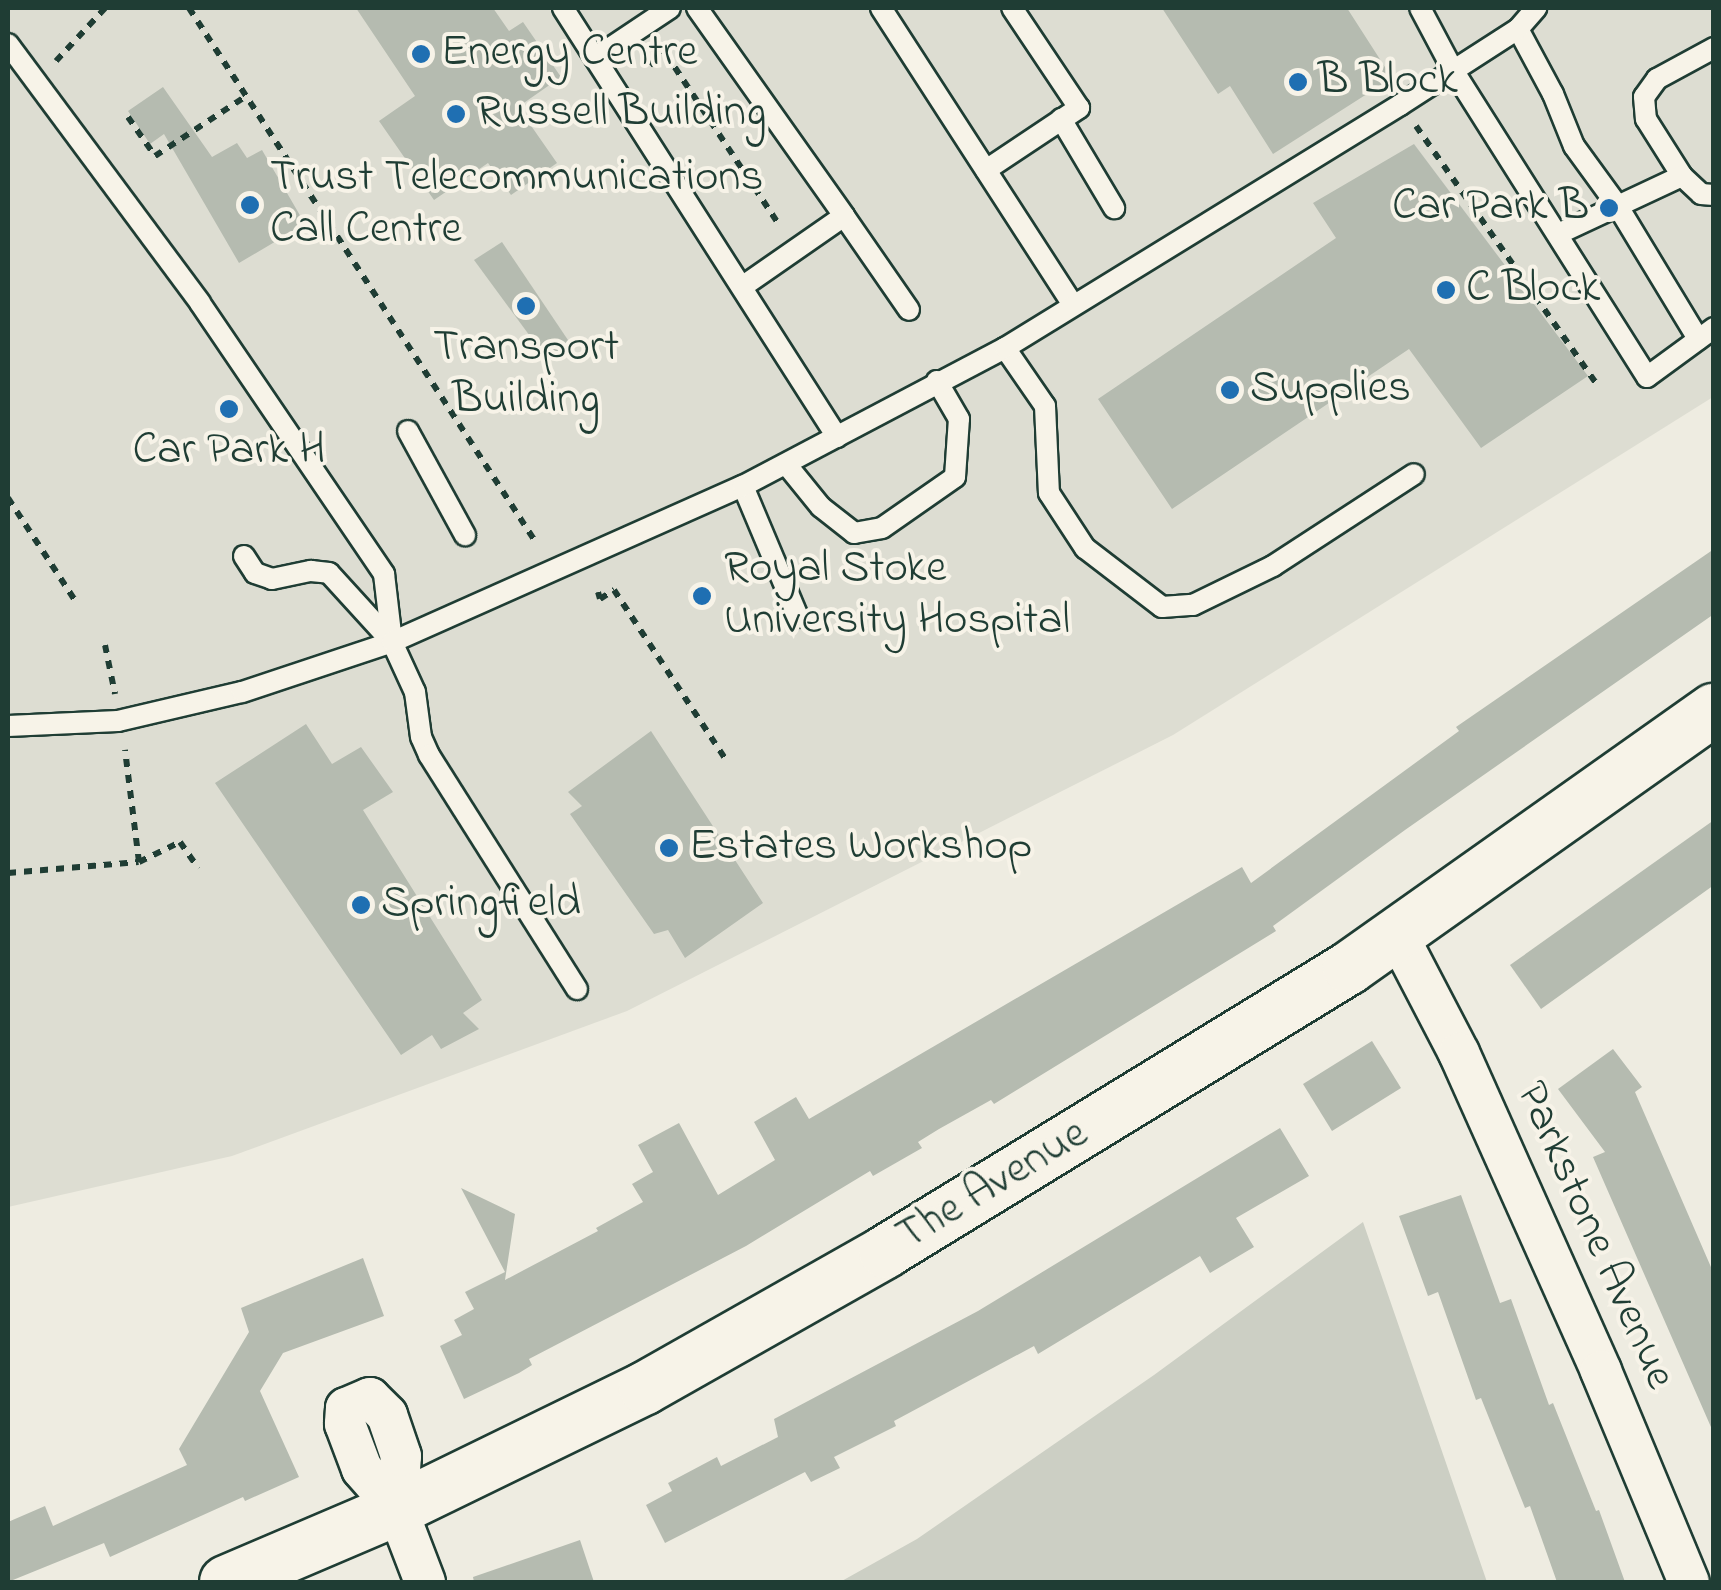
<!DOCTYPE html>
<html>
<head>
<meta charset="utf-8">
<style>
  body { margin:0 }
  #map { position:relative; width:1721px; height:1590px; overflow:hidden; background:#eeece1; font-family:"Indie Flower",sans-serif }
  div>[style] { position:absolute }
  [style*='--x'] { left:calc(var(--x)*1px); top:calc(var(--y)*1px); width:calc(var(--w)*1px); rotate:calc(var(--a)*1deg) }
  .built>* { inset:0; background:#ddddd2 }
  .green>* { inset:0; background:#cccfc4 }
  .building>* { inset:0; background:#b5bbb0 }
  .path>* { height:6px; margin-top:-3px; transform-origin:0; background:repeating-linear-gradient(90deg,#1f3d34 0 8px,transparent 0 16px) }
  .roads { filter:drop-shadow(2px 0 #1f3d34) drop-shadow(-2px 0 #1f3d34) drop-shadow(0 2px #1f3d34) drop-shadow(0 -2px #1f3d34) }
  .service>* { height:20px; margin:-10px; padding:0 10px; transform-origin:10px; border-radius:10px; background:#f7f3e8 }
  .minor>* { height:40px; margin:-20px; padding:0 20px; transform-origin:20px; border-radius:20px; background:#f7f3e8 }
  .tertiary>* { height:52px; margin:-26px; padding:0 26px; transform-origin:26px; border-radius:26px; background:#f7f3e8 }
  .dots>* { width:28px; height:28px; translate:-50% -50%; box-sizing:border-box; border:5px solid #f7f3e8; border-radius:50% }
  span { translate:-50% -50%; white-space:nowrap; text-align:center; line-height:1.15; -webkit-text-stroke:8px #f7f3e8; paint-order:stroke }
  .poi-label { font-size:45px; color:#1f3d34 }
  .left { translate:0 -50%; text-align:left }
  .right { translate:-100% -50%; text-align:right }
  .street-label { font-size:45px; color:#1f3d34 }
  .frame { position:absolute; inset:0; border:10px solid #1f3d34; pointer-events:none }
</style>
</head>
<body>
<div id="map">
  <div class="built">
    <i style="clip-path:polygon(8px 8px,1713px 8px,1713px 397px,1173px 735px,627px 1011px,232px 1156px,8px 1207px)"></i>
  </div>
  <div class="green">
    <i style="clip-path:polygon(1363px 1222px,1487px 1582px,840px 1582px,917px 1539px,1154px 1375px)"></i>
  </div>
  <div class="building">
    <i style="clip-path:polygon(356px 8px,493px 8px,509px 31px,523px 22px,561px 77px,518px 107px,557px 163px,511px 195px,488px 163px,434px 200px,379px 121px,415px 96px)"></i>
    <i style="clip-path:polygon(1162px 8px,1347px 8px,1392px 78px,1273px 154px,1230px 86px,1218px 94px)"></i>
    <i style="clip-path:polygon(163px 87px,212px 157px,237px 143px,247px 158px,262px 150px,305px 224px,239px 263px,164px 134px,150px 144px,128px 111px)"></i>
    <i style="clip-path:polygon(1414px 144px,1588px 376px,1481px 448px,1409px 349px,1172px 509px,1098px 399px,1336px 238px,1313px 203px)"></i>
    <i style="clip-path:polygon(502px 242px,572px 346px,549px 362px,474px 260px)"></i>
    <i style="clip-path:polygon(1714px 549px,1714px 614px,1405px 830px,1273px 926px,1276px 931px,994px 1104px,991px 1100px,939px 1129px,918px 1142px,922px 1148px,873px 1176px,870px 1171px,746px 1246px,529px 1359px,532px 1365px,519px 1373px,464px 1399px,440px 1346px,462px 1335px,454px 1320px,474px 1309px,465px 1292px,505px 1272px,461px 1188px,515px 1214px,505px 1280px,598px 1231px,596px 1228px,643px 1202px,632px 1184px,653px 1172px,638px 1145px,679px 1123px,718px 1195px,775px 1160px,754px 1122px,796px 1097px,809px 1119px,1242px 867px,1251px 883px,1459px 731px,1456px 727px)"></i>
    <i style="clip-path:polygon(306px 724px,332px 764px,361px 747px,393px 792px,363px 810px,482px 1000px,463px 1013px,479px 1029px,441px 1049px,432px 1035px,401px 1055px,215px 783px)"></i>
    <i style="clip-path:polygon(651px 731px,763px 903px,685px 958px,668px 930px,654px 934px,570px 814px,582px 806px,568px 792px)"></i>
    <i style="clip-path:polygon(1714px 820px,1714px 885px,1541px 1009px,1510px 965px)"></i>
    <i style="clip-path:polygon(1372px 1041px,1401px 1088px,1332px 1131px,1303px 1084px)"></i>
    <i style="clip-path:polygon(1613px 1049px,1642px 1087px,1635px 1092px,1714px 1274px,1714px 1434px,1593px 1157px,1605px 1152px,1558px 1089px)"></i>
    <i style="clip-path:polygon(1280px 1128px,1309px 1176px,1236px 1218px,1254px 1247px,1210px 1273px,1200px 1256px,1038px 1354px,1034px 1346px,894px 1421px,896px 1426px,834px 1457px,840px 1468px,811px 1482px,805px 1472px,665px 1543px,646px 1505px,672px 1491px,668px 1483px,717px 1457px,721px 1466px,778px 1437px,774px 1419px,978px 1311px)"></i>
    <i style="clip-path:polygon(1461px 1195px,1500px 1303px,1511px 1299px,1549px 1405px,1553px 1403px,1596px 1511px,1599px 1510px,1625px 1582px,1557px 1582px,1530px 1506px,1525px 1508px,1481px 1398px,1476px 1400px,1438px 1292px,1428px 1296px,1399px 1216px)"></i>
    <i style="clip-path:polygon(363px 1258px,384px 1316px,283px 1353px,260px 1391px,299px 1477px,245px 1501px,243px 1497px,110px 1557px,104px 1543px,8px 1582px,8px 1522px,45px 1506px,53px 1526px,187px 1465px,179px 1449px,249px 1332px,241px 1308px)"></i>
    <i style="clip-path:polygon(580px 1540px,594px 1582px,474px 1582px,473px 1577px)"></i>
  </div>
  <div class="path">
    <i style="--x:189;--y:8;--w:635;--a:57.01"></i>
    <i style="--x:645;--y:58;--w:9;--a:54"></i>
    <i style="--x:650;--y:65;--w:19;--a:-35"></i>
    <i style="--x:666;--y:54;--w:205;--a:56.5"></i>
    <i style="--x:56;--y:61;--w:72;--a:-47.2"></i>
    <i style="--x:128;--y:117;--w:47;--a:55.3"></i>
    <i style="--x:155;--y:156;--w:111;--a:-33.3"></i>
    <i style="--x:1416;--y:126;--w:314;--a:55"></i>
    <i style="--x:8;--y:498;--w:121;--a:56.8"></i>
    <i style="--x:598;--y:592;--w:7;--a:74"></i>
    <i style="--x:600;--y:599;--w:17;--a:-33"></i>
    <i style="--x:614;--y:590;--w:207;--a:56.6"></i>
    <i style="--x:105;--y:645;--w:50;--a:78.5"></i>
    <i style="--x:139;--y:862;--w:46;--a:-26"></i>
    <i style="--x:180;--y:842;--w:32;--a:55"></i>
    <i style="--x:8;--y:873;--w:131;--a:-4.8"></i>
    <i style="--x:139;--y:862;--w:113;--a:-97.1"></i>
  </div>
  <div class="roads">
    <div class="service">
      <i style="--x:563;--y:8;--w:509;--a:57.43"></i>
      <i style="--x:697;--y:8;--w:255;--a:54.7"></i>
      <i style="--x:844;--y:216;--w:124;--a:145.2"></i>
      <i style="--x:881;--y:8;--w:354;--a:57.1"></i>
      <i style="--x:1420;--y:8;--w:70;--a:62"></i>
      <i style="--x:1453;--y:70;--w:363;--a:57.7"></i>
      <i style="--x:1647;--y:377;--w:83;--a:-36.2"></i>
      <i style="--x:1518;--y:29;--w:74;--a:61.7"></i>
      <i style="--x:1553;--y:94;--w:56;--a:68"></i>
      <i style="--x:1574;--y:146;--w:73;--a:53.9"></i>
      <i style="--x:1617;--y:205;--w:157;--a:58.8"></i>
      <i style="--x:8;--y:44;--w:322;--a:53.4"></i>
      <i style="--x:200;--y:303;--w:328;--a:55.8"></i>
      <i style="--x:384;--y:574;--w:68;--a:83.3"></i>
      <i style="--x:1714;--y:48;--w:65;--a:151.5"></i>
      <i style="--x:1657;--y:79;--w:22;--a:126"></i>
      <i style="--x:1644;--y:97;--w:22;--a:85"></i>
      <i style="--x:1646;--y:119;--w:67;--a:57.7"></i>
      <i style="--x:1682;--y:176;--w:26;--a:43"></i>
      <i style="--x:1701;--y:194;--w:13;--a:4"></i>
      <i style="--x:595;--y:58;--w:90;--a:-33.7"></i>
      <i style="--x:1061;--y:119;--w:104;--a:59.2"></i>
      <i style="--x:986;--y:170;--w:112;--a:-33.7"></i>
      <i style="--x:1079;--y:108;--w:120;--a:-123.8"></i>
      <i style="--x:844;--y:216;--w:114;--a:55.3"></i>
      <i style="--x:1558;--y:234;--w:137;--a:-25.1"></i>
      <i style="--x:1005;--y:348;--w:70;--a:55.4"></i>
      <i style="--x:1045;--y:406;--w:87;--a:87.4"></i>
      <i style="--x:1049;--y:493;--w:66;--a:56.8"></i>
      <i style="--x:1085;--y:548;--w:97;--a:37.5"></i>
      <i style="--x:1162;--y:607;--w:31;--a:-4"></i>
      <i style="--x:1193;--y:605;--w:89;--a:-26"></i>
      <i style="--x:1273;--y:566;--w:168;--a:-33.1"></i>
      <i style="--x:408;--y:431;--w:119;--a:61.3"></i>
      <i style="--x:786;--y:464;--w:55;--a:50.9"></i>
      <i style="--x:821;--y:507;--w:42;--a:38.2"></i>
      <i style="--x:854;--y:533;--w:28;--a:-10"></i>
      <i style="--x:882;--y:528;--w:89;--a:-34.9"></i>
      <i style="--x:955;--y:477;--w:58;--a:-86.1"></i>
      <i style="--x:959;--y:419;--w:44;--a:-120.1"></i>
      <i style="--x:743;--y:486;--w:142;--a:67.2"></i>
      <i style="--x:244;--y:556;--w:20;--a:57"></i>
      <i style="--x:255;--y:573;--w:18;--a:19"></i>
      <i style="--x:272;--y:579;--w:40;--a:-12"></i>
      <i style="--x:311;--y:571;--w:18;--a:6"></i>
      <i style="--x:329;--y:573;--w:93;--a:47.6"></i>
      <i style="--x:392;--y:642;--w:55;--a:65.3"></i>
      <i style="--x:415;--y:692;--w:45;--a:82.4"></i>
      <i style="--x:421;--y:737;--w:20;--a:66"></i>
      <i style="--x:429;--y:755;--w:277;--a:57.7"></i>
      <i style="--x:8;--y:726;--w:110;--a:-2.6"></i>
      <i style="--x:118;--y:721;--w:127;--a:-13.2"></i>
      <i style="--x:242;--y:692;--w:158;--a:-18.4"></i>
      <i style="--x:392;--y:642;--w:384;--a:-24"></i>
      <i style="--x:743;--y:486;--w:296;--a:-27.8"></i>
      <i style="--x:1005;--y:348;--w:464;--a:-31.6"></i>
      <i style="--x:1400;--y:105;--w:140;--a:-32.8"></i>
      <i style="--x:1518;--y:29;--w:28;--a:-49"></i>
    </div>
    <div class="minor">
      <i style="--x:1397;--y:934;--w:134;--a:62.5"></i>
      <i style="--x:1459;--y:1053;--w:348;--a:65.9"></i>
      <i style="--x:1601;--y:1371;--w:229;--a:67.4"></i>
      <i style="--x:397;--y:1509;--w:53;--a:-85.7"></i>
      <i style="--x:401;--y:1456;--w:43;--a:-108.9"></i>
      <i style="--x:387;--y:1415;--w:24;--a:-135"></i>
      <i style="--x:370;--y:1398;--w:26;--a:157"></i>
      <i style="--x:346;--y:1408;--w:16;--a:94"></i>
      <i style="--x:345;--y:1424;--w:48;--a:69.3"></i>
      <i style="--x:362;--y:1469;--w:53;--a:48.8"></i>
      <i style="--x:397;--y:1509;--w:78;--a:69"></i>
    </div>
    <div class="tertiary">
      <i style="--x:226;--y:1582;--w:186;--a:-23.1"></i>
      <i style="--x:397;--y:1509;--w:276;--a:-26"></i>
      <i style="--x:645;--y:1388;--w:276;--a:-29.5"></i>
      <i style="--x:885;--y:1252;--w:544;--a:-31.47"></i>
      <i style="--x:1349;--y:968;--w:447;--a:-35.3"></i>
    </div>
  </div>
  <div class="dots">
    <i style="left:421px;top:54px;background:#1f6fb2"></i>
    <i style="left:1298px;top:82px;background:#1f6fb2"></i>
    <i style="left:456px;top:114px;background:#1f6fb2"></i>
    <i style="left:250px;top:205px;background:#1f6fb2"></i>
    <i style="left:1609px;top:208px;background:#1f6fb2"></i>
    <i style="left:1446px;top:290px;background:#1f6fb2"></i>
    <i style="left:526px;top:306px;background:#1f6fb2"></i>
    <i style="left:1230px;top:390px;background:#1f6fb2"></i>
    <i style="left:229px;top:409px;background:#1f6fb2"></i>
    <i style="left:702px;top:596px;background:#1f6fb2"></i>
    <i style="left:669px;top:848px;background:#1f6fb2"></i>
    <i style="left:361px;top:905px;background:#1f6fb2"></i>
  </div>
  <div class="poi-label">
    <span class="left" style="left:441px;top:54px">Energy Centre</span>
    <span class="left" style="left:1318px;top:82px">B Block</span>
    <span class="left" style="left:476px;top:114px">Russell Building</span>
    <span class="left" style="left:270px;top:205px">Trust Telecommunications<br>Call Centre</span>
    <span class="right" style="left:1589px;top:208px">Car Park B</span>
    <span class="left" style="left:1466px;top:290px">C Block</span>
    <span style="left:526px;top:375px">Transport<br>Building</span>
    <span class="left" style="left:1250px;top:390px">Supplies</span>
    <span style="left:229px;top:452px">Car Park H</span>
    <span class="left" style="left:724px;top:596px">Royal Stoke<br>University Hospital</span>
    <span class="left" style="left:689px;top:848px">Estates Workshop</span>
    <span class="left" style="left:381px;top:905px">Springfield</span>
  </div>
  <div class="street-label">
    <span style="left:993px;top:1186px;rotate:-31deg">The Avenue</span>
    <span style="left:1594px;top:1236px;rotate:66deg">Parkstone Avenue</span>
  </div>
  <div class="frame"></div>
</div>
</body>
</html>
